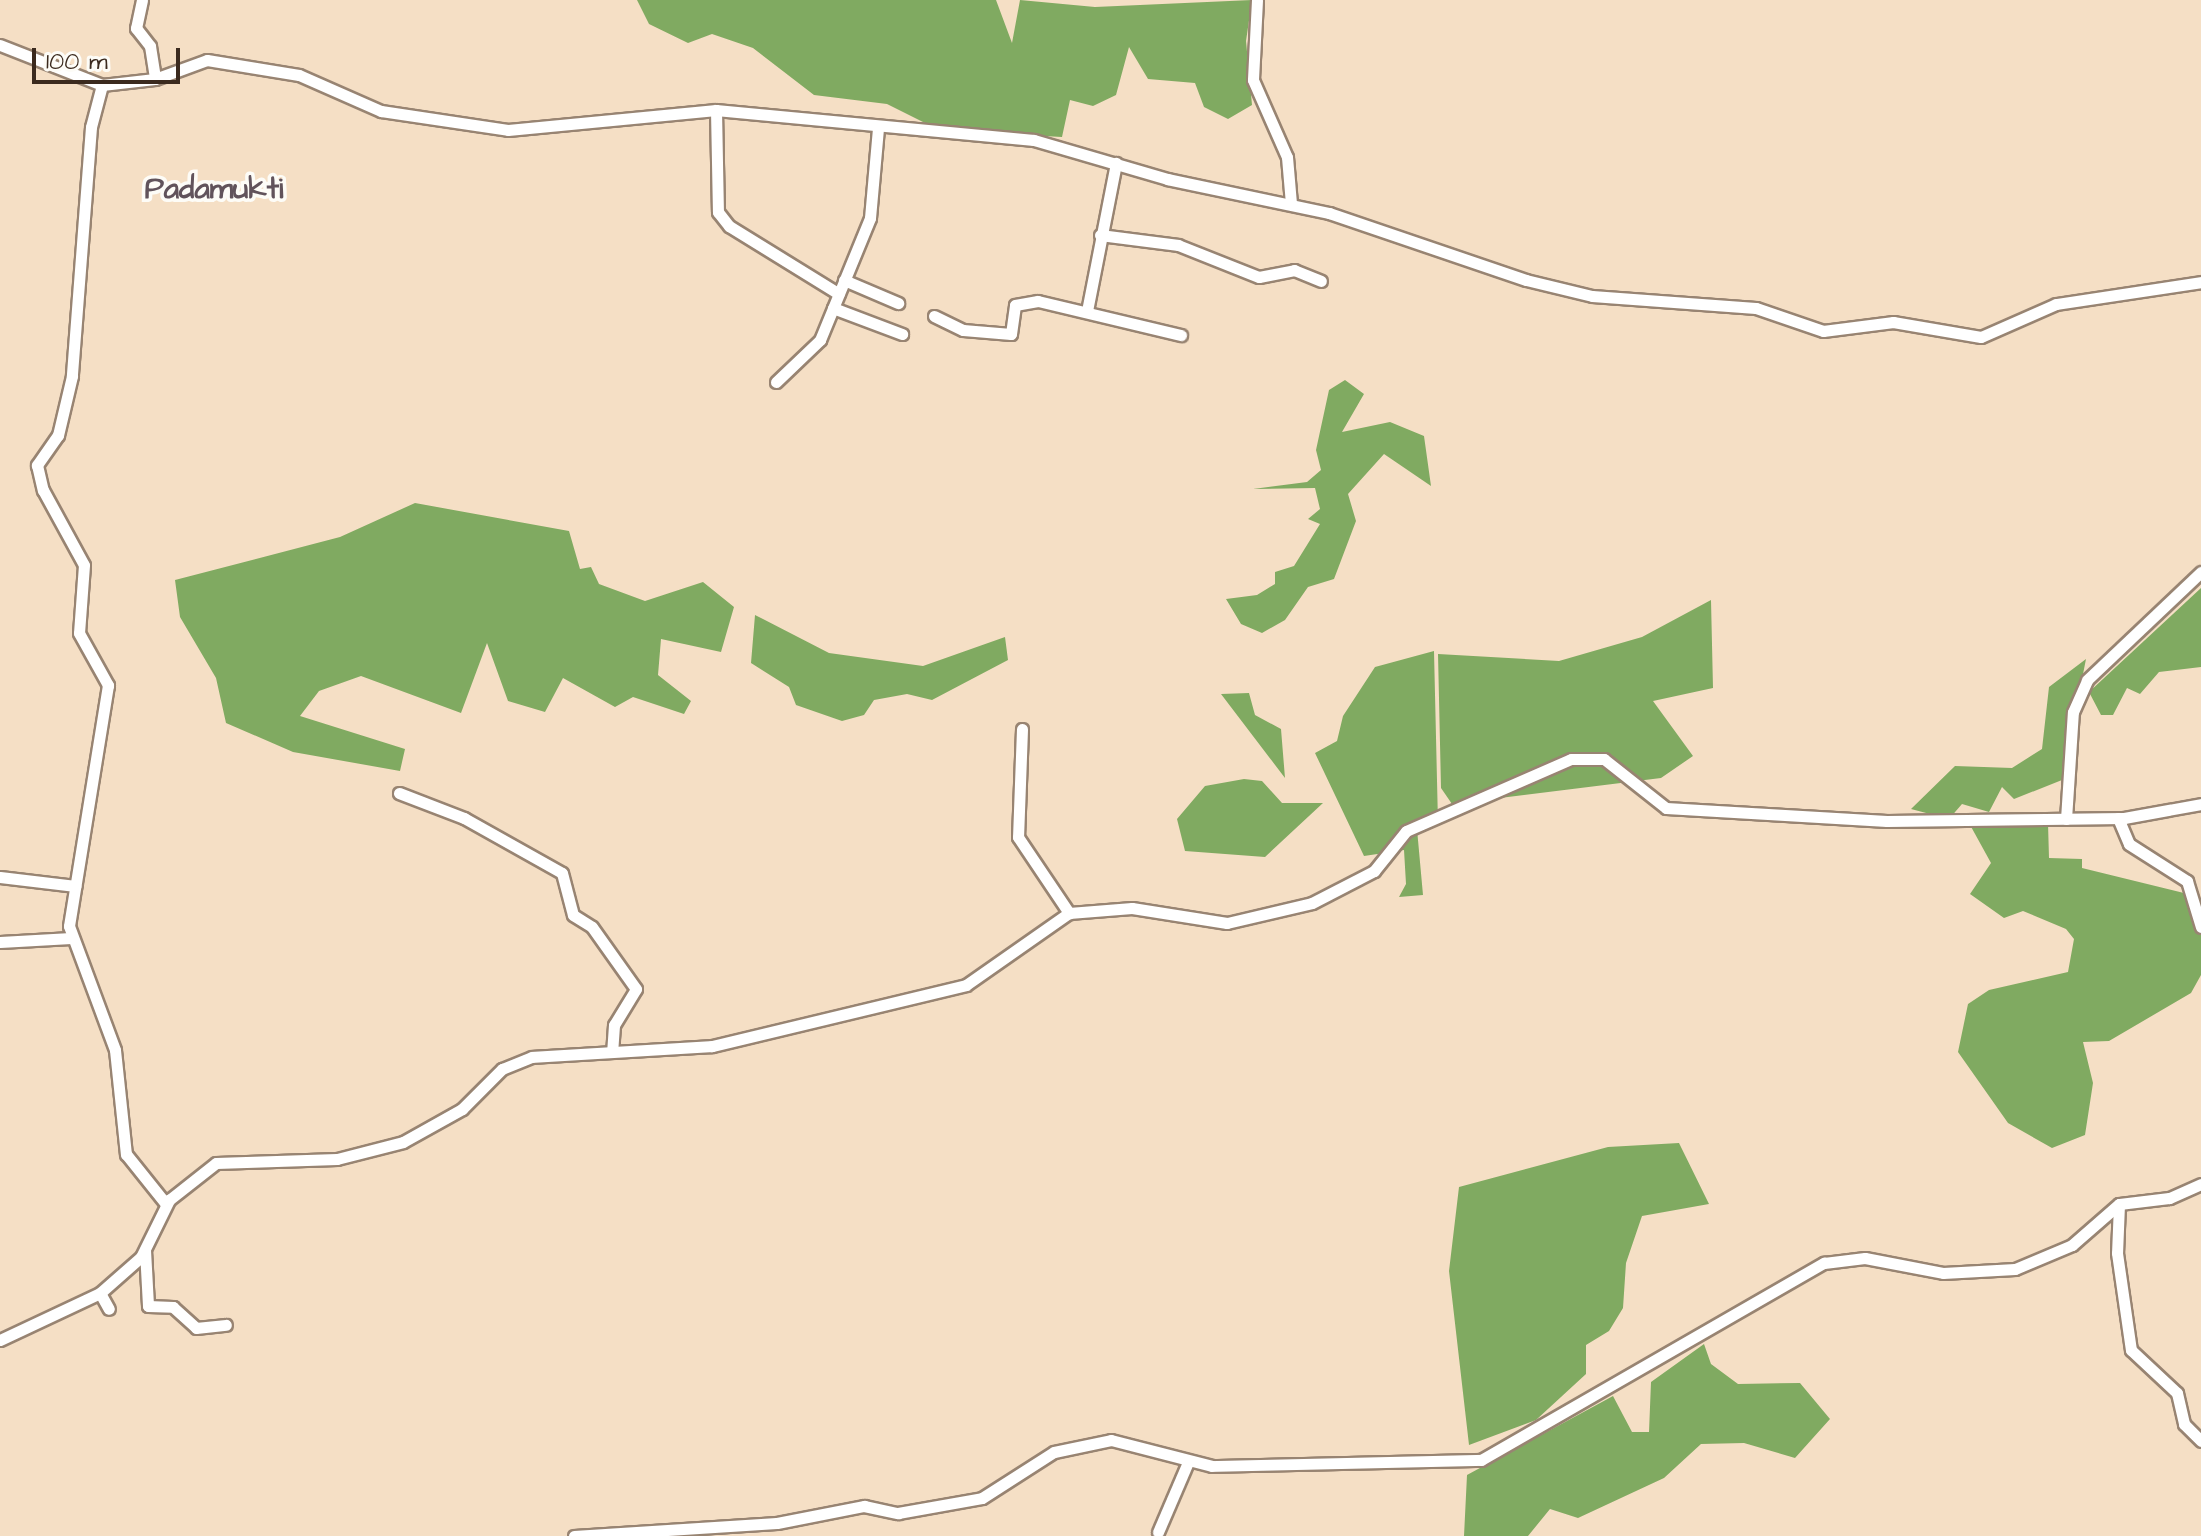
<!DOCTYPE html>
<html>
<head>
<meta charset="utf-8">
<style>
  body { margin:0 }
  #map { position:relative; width:2201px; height:1536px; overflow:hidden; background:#f5dfc5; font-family:"Architects Daughter",sans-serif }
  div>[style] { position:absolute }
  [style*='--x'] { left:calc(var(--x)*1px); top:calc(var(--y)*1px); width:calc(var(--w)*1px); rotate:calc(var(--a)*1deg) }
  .forest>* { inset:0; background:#80aa61 }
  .roads { filter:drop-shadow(2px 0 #988472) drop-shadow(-2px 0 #988472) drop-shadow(0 2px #988472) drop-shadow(0 -2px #988472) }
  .minor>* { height:11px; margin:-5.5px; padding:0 5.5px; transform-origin:5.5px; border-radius:5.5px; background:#fff }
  span { translate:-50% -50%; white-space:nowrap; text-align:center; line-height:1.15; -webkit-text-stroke:7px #fdfcf7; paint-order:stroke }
  .quarter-label { font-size:30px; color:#61535b; font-weight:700 }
  .scale { position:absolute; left:32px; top:48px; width:148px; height:36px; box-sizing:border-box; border:4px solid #3b2a1e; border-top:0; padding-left:10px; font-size:24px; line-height:28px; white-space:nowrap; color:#3b2a1e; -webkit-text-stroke:6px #fdfcf7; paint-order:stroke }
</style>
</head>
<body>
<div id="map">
  <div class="forest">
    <i style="clip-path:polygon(637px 0,996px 0,1012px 43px,1020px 0,1095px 7px,1252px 0,1246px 41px,1252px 105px,1228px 119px,1204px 107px,1195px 83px,1148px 79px,1129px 47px,1116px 95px,1093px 106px,1070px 100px,1062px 137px,939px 130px,887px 104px,814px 95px,753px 48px,712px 34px,688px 43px,649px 24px)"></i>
    <i style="clip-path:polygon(1345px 380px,1364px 394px,1342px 432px,1390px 422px,1424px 436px,1431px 486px,1384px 454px,1348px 494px,1356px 521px,1334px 579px,1308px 587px,1285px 620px,1262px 633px,1241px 624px,1226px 599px,1257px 595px,1275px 584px,1275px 572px,1294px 566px,1320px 524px,1308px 519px,1320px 509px,1315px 488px,1253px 489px,1307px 482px,1321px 470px,1316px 450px,1329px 390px)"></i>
    <i style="clip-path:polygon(415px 503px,569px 531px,580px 569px,591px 567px,599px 584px,645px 601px,703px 582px,734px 607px,721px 652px,661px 639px,658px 675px,691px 701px,684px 714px,633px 697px,615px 707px,563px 678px,545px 712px,508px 701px,487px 643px,461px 713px,361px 676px,319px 691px,300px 716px,405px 749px,400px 771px,293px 752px,226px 723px,216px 678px,180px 617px,175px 580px,340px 537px)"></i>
    <i style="clip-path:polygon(2201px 588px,2201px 667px,2159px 672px,2140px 694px,2127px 688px,2113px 715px,2101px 715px,2089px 692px)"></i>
    <i style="clip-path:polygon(1711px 600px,1713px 688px,1653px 701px,1693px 756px,1661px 778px,1452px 804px,1441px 788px,1438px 654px,1559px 661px,1642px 637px)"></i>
    <i style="clip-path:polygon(755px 615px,829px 653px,923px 666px,1005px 637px,1008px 660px,932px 700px,907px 694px,874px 700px,864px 715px,842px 721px,796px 705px,789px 687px,751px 663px)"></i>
    <i style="clip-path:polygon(1434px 651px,1438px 823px,1417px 829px,1423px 895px,1399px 897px,1406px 884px,1404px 850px,1364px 856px,1315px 753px,1337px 741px,1343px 716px,1375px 667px)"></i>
    <i style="clip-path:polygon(2086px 659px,2062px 780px,2014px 799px,2002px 787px,1989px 812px,1962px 804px,1949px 819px,1911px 809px,1955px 766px,2012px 768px,2042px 749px,2049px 687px)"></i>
    <i style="clip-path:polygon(1249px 693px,1255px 715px,1281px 729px,1285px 778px,1221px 694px)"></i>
    <i style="clip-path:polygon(1244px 779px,1262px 781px,1282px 803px,1323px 803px,1265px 857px,1185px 851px,1177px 819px,1205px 786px)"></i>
    <i style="clip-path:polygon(1969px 823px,2048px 823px,2049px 858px,2082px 859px,2082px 868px,2188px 894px,2201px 932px,2201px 975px,2191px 993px,2109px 1041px,2083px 1042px,2093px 1083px,2085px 1135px,2052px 1148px,2008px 1123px,1958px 1052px,1968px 1004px,1989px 990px,2068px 972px,2074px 939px,2066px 929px,2023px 911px,2004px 918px,1970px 894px,1991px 863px)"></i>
    <i style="clip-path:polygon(1679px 1143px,1709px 1204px,1642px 1216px,1626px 1263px,1623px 1308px,1609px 1331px,1586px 1345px,1586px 1374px,1536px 1420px,1469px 1445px,1449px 1271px,1459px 1187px,1608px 1147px)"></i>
    <i style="clip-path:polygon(1704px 1344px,1711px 1364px,1738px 1384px,1800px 1383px,1830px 1419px,1795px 1458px,1744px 1443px,1701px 1444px,1664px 1478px,1578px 1518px,1550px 1509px,1528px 1536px,1464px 1536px,1467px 1475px,1613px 1396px,1632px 1432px,1649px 1432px,1651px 1382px)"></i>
  </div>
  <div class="roads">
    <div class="minor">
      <i style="--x:142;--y:0;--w:29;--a:102"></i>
      <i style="--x:136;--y:28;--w:23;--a:52"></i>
      <i style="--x:150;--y:46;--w:33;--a:81"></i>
      <i style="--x:1257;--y:0;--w:80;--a:92.9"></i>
      <i style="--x:1253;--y:80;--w:84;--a:66.2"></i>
      <i style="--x:1287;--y:157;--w:47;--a:85.1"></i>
      <i style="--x:0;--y:45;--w:110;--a:21.4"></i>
      <i style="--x:102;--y:85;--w:53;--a:-6.5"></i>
      <i style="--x:155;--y:79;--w:55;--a:-20.1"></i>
      <i style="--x:207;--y:60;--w:93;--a:9.3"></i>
      <i style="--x:299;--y:75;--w:90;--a:23.7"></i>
      <i style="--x:381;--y:111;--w:128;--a:8.5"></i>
      <i style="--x:508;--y:130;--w:209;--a:-5.5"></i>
      <i style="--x:716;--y:110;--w:319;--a:5.4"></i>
      <i style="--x:1034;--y:140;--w:139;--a:16.3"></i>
      <i style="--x:1167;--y:179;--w:166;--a:11.9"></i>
      <i style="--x:1329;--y:213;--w:208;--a:18.8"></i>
      <i style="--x:1526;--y:280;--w:68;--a:13.6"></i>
      <i style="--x:1592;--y:296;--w:164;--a:4.2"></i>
      <i style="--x:1756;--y:308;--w:71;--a:18.9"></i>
      <i style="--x:1823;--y:331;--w:71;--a:-7.3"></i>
      <i style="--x:1893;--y:322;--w:89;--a:9.7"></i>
      <i style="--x:1981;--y:337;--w:82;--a:-23.7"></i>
      <i style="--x:2056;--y:304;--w:147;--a:-8.6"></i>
      <i style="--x:102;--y:85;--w:43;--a:104.7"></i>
      <i style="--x:91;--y:127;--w:250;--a:94.4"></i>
      <i style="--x:72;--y:376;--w:61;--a:103.3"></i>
      <i style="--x:58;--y:435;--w:37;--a:125"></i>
      <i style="--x:37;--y:465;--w:26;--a:77"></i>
      <i style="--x:43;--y:490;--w:85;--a:61.3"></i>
      <i style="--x:84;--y:565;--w:68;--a:94.2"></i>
      <i style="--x:79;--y:633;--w:60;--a:60.9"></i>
      <i style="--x:108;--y:685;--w:244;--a:99.2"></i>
      <i style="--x:69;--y:926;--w:132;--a:69.6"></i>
      <i style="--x:115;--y:1050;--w:105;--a:84"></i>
      <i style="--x:126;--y:1154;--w:64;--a:51.3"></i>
      <i style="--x:716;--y:110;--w:102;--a:88.9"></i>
      <i style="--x:718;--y:212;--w:18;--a:52"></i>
      <i style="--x:729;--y:226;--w:129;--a:31.7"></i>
      <i style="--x:1100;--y:235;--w:79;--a:7.3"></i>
      <i style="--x:1178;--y:245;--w:87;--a:21.6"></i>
      <i style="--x:1259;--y:277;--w:36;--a:-11"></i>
      <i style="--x:1294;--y:270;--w:29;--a:22"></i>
      <i style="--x:844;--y:280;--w:59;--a:23.1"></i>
      <i style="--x:833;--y:308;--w:74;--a:20.6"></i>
      <i style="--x:1087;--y:311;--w:151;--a:-78.9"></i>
      <i style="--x:934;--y:316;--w:32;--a:26"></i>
      <i style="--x:963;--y:330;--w:48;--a:4.8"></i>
      <i style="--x:1011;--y:334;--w:29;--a:-82"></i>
      <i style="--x:1015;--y:305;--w:23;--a:-10"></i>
      <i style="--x:1038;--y:301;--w:147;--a:13.4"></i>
      <i style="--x:776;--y:382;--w:61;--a:-43.7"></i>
      <i style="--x:820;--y:340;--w:132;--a:-67.7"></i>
      <i style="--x:870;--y:218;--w:89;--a:-84.9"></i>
      <i style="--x:1022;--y:729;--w:108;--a:92.1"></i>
      <i style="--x:1018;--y:837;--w:92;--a:56.1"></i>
      <i style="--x:399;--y:793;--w:70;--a:21"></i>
      <i style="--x:464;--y:818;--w:112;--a:29.3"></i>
      <i style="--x:562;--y:873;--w:43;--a:75.3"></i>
      <i style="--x:573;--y:915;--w:22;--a:32"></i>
      <i style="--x:592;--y:927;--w:76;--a:54.6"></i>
      <i style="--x:636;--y:989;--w:42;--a:121.4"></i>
      <i style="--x:614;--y:1025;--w:26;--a:94"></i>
      <i style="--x:2118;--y:818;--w:28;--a:67"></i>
      <i style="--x:2129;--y:844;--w:69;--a:32.5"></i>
      <i style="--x:2187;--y:881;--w:48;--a:73.1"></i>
      <i style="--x:2066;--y:819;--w:107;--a:-86.3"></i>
      <i style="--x:2073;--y:712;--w:35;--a:-66"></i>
      <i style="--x:2087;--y:680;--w:157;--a:-43.5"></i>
      <i style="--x:0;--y:877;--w:76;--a:6.8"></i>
      <i style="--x:0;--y:942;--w:71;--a:-3.2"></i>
      <i style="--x:2201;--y:1184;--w:35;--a:156"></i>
      <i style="--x:2169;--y:1198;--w:50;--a:173.2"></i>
      <i style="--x:2119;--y:1204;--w:49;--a:92.3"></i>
      <i style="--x:2117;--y:1253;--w:98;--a:81.8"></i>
      <i style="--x:2131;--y:1350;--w:63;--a:43.1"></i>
      <i style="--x:2177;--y:1393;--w:32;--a:77"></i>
      <i style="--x:2184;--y:1424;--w:24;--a:45"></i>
      <i style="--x:145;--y:1250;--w:56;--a:86.9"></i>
      <i style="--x:148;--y:1306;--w:25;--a:2"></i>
      <i style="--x:173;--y:1307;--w:31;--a:42"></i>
      <i style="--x:196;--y:1328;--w:30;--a:-6"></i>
      <i style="--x:100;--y:1293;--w:18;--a:61"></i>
      <i style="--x:0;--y:1340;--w:110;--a:-25.2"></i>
      <i style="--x:100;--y:1293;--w:55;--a:-41.3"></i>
      <i style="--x:141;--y:1257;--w:64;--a:-63.8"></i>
      <i style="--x:169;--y:1200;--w:60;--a:-38.2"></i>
      <i style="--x:216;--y:1163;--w:121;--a:-1.9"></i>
      <i style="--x:337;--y:1159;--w:68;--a:-14.4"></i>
      <i style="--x:403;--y:1142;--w:68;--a:-29.2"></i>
      <i style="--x:462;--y:1109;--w:57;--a:-45"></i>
      <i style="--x:502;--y:1069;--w:32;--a:-22"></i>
      <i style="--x:532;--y:1057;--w:180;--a:-3.5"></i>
      <i style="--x:712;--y:1046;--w:261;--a:-13.5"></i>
      <i style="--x:966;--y:985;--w:126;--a:-35"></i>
      <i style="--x:1069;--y:913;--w:63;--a:-4.5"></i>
      <i style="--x:1132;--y:908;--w:96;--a:9"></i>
      <i style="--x:1227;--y:923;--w:87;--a:-13.2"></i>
      <i style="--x:1312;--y:903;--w:70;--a:-27.3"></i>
      <i style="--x:1374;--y:871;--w:51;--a:-51.3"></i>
      <i style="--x:1406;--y:831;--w:180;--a:-23.6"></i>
      <i style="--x:1571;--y:759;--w:33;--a:0"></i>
      <i style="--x:1604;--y:759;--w:79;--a:38.3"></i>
      <i style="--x:1666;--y:808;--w:221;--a:3.4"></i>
      <i style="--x:1887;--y:821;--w:237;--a:-0.7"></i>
      <i style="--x:2124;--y:818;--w:78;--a:-10.3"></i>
      <i style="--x:1158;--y:1532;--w:76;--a:-66.8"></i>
      <i style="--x:574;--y:1536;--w:203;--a:-3.7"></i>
      <i style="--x:777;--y:1523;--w:89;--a:-11.1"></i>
      <i style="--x:864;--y:1506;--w:35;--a:12"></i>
      <i style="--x:898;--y:1513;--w:85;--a:-10.1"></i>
      <i style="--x:982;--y:1498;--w:85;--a:-32.6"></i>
      <i style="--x:1054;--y:1452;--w:58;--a:-11.9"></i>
      <i style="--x:1111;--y:1440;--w:104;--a:14.4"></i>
      <i style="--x:1212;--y:1466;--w:269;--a:-1.3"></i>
      <i style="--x:1481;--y:1460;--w:396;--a:-29.9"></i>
      <i style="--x:1824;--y:1263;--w:41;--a:-7"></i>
      <i style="--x:1865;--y:1258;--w:79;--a:10.9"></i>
      <i style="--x:1943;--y:1273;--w:72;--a:-3.2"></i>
      <i style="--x:2015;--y:1269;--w:62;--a:-22.8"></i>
      <i style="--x:2072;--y:1245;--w:62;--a:-41.1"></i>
    </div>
  </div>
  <div class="quarter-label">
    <span style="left:214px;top:189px">Padamukti</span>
  </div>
  <div class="scale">100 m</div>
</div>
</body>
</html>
